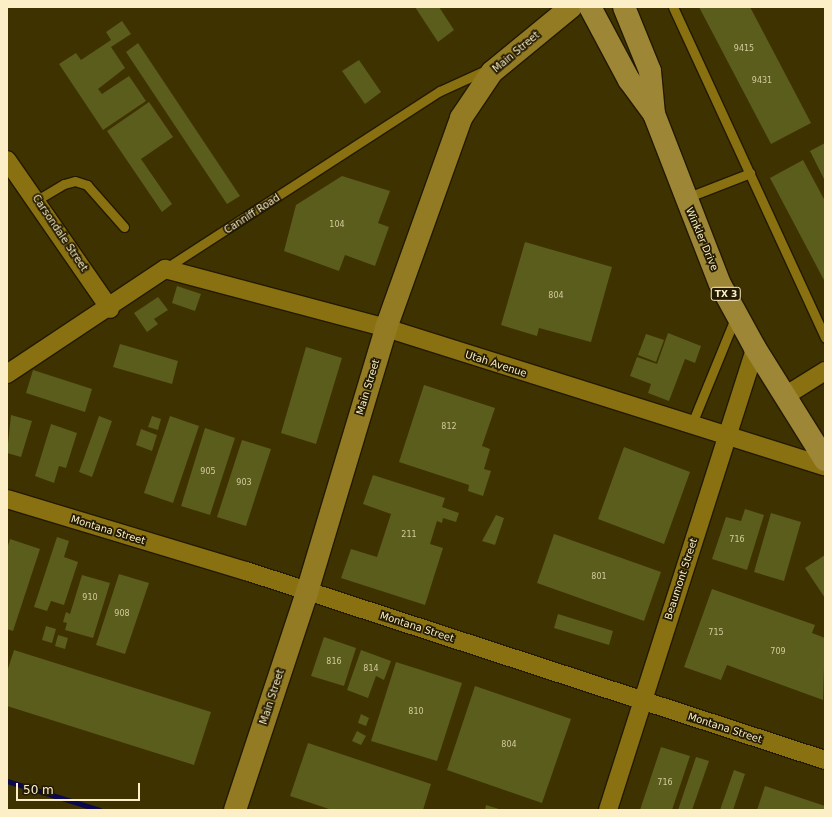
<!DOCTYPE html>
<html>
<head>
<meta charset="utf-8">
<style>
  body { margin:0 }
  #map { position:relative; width:832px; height:817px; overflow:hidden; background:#3f3201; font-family:"DejaVu Sans",sans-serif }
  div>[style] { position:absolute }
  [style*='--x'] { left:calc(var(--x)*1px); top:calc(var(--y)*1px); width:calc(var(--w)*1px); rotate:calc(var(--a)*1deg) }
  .stream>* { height:5px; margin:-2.5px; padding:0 2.5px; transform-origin:2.5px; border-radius:2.5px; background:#0b084b }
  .building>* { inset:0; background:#5a5d1b }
  .roads { filter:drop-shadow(1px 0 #221a01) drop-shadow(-1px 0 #221a01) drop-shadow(0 1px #221a01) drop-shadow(0 -1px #221a01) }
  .lane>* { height:9px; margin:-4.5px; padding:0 4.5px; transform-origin:4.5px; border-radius:4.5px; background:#897010 }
  .street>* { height:18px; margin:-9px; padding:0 9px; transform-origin:9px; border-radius:9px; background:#897010 }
  .secondary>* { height:22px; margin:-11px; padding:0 11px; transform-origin:11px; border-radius:11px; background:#937b23 }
  .primary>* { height:22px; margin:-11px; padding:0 11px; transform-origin:11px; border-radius:11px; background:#9d8635 }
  span { translate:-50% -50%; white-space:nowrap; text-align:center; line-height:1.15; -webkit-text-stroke:3.5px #221a01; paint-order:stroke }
  .number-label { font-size:8px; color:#d4ca9c }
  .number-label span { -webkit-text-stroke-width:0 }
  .shield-label span { padding:1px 3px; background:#221a01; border:1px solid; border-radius:3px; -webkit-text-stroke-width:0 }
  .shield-label { font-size:9px; color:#fcefc7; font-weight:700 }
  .street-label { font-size:10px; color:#fcefc7 }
  .frame { position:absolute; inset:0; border:8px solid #fcefc7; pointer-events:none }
  .scale { position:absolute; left:16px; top:783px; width:124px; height:18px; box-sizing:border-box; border:2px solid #fcefc7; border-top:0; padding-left:5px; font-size:12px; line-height:14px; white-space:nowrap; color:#fcefc7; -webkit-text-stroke:3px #221a01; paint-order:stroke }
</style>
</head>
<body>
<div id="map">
  <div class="stream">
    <i style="--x:7;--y:781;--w:97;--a:17.3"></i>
  </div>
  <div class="building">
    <i style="clip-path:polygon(415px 7px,439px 7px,454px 30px,438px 42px)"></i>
    <i style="clip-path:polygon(699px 7px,750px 7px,811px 123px,771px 144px)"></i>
    <i style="clip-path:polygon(122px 21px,131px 34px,111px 47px,125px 68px,98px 89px,102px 94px,129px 76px,146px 101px,103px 130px,59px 64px,76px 53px,81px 60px,111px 40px,106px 32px)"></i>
    <i style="clip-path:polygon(138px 43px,240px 196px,227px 204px,126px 52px)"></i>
    <i style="clip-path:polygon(359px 60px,381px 92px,365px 104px,342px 71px)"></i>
    <i style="clip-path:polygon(149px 102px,173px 137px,141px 159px,172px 204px,162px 212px,107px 131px)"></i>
    <i style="clip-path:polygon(825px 143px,825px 181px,810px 151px)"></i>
    <i style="clip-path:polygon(803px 160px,825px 201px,825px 282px,770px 178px)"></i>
    <i style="clip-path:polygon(342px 176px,390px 191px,378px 223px,389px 227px,375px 266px,345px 255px,339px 271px,284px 251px,296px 205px)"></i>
    <i style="clip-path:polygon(525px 242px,612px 267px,591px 342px,539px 328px,537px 336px,501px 325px)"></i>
    <i style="clip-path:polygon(177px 286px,201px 294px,195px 311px,172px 303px)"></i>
    <i style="clip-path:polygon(158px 297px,168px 310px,154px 319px,158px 324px,147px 332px,134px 313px)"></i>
    <i style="clip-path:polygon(668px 333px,701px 346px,695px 363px,685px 359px,669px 401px,648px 393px,651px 384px,630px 376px,637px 357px,657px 364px)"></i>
    <i style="clip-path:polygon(646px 334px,664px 340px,656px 362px,638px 355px)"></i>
    <i style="clip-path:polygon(120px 344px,178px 361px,172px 384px,113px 367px)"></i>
    <i style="clip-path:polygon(306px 347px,342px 358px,316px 444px,281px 433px)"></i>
    <i style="clip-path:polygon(33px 370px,92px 389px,85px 412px,26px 393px)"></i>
    <i style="clip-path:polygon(424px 385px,495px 408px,482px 446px,490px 449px,484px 469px,491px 471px,483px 496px,468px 491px,469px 485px,399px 462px)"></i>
    <i style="clip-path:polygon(11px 415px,32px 421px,21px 457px,7px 453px)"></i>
    <i style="clip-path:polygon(99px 416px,112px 421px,92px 477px,79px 472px)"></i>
    <i style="clip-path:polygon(152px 416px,161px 419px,158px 430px,148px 427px)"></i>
    <i style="clip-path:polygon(170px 416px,199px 426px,173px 503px,144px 493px)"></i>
    <i style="clip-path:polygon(51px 424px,77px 433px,66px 468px,59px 466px,54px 483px,35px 476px)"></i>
    <i style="clip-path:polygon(205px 428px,235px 438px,210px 515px,181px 506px)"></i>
    <i style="clip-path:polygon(141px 429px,157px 435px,152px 451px,136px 445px)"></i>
    <i style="clip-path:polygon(242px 440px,271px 449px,246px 526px,217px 517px)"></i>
    <i style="clip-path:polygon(624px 447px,690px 472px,664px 544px,598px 519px)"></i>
    <i style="clip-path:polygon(373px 475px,445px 498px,442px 507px,459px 513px,456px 522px,443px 518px,442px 523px,437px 521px,430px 544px,443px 548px,425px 605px,341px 578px,351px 549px,377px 557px,391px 514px,363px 504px)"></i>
    <i style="clip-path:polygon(745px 509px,764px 515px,747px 570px,712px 559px,726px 517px,741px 521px)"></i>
    <i style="clip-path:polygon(771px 513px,801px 522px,784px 581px,754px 572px)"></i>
    <i style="clip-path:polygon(496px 515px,504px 518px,495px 545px,482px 541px)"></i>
    <i style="clip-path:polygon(554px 534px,661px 572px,644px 621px,537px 583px)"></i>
    <i style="clip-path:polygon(57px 537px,69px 541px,64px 557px,78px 562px,64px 605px,51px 601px,47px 611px,34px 607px)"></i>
    <i style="clip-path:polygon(10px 539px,40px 549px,13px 631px,7px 629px,7px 549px)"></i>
    <i style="clip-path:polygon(825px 555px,825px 598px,805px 568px)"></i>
    <i style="clip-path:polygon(119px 574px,149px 583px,125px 654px,96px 645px)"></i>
    <i style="clip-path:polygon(82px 575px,110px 583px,93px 638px,65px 630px,67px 623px,63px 622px,66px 612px,70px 614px)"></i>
    <i style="clip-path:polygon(712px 589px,815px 625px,812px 633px,825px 638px,823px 700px,727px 665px,721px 680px,684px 667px)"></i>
    <i style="clip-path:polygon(558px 614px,613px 631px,609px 645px,554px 628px)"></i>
    <i style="clip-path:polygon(46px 626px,56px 629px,52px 643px,42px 640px)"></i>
    <i style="clip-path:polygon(58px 635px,68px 638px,65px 649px,55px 646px)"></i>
    <i style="clip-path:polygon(324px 637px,356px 648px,344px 686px,311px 676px)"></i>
    <i style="clip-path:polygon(14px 650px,211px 712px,194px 765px,7px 706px,7px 672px)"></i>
    <i style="clip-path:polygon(361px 650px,391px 661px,384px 680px,376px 676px,368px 698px,347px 690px)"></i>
    <i style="clip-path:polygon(396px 662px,462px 683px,437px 761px,371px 741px)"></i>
    <i style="clip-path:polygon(475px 686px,571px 719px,542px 803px,447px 770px)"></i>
    <i style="clip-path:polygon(361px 714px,369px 718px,366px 726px,358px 723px)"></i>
    <i style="clip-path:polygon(357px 731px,366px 736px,361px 745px,352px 741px)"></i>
    <i style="clip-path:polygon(308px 743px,431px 784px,423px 810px,332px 810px,290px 796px)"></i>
    <i style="clip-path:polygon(661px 747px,690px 756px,672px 810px,640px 810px)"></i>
    <i style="clip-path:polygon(696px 757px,709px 761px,692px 810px,678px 810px)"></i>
    <i style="clip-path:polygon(734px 770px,745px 774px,733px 810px,720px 810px)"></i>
    <i style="clip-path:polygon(765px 786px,825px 806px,825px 810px,757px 810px)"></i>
    <i style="clip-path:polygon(486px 805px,502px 810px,485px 810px)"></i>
  </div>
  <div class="roads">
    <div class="lane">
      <i style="--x:673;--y:7;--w:364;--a:65.3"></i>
      <i style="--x:686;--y:198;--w:69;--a:-21.3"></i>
      <i style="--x:37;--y:200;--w:31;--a:-31"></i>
      <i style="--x:64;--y:184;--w:11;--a:-15"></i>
      <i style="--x:75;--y:181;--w:13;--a:18"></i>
      <i style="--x:87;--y:185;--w:56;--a:48.6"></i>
      <i style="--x:166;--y:268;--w:326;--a:-32.9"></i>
      <i style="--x:440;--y:91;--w:53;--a:-24.6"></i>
      <i style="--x:691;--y:426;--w:117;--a:-67.8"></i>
    </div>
    <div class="street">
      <i style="--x:7;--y:160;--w:181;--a:55.3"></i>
      <i style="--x:7;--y:374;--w:190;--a:-33.6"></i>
      <i style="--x:165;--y:269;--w:229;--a:14.9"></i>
      <i style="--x:386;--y:328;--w:460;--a:17.5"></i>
      <i style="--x:785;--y:396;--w:47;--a:-32"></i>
      <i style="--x:7;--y:499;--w:250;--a:16.8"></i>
      <i style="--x:246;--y:571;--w:609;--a:18.08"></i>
      <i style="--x:608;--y:810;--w:485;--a:-72.3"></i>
    </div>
    <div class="secondary">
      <i style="--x:235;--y:810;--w:230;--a:-71.7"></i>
      <i style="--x:307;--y:592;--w:276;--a:-73.3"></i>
      <i style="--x:386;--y:328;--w:223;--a:-70.3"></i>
      <i style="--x:461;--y:118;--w:55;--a:-56"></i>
      <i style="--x:492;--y:72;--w:102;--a:-39.4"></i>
    </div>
    <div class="primary">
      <i style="--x:590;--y:7;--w:83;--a:61.9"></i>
      <i style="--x:629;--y:80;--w:42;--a:53.7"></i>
      <i style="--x:624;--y:7;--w:69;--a:67.9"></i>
      <i style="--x:650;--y:71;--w:43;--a:84.7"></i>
      <i style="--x:654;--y:114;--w:182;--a:68.8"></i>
      <i style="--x:720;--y:284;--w:73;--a:61.3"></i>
      <i style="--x:755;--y:348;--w:132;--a:58"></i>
    </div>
  </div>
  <div class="number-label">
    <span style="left:744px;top:49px">9415</span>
    <span style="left:762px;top:81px">9431</span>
    <span style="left:337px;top:225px">104</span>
    <span style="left:556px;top:296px">804</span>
    <span style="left:449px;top:427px">812</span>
    <span style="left:208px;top:472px">905</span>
    <span style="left:244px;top:483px">903</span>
    <span style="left:409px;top:535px">211</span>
    <span style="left:737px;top:540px">716</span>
    <span style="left:599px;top:577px">801</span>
    <span style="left:90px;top:598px">910</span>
    <span style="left:122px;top:614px">908</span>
    <span style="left:716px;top:633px">715</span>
    <span style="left:778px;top:652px">709</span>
    <span style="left:334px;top:662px">816</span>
    <span style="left:371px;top:669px">814</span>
    <span style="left:416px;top:712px">810</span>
    <span style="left:509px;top:745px">804</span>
    <span style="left:665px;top:783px">716</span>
  </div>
  <div class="shield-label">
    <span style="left:726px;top:294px">TX 3</span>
  </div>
  <div class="street-label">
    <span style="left:516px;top:52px;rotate:-40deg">Main Street</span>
    <span style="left:252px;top:214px;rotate:-33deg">Canniff Road</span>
    <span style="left:60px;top:233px;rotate:56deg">Carsondale Street</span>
    <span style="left:702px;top:239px;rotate:67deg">Winkler Drive</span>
    <span style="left:496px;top:364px;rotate:18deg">Utah Avenue</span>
    <span style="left:368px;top:387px;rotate:-73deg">Main Street</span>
    <span style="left:108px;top:530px;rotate:17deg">Montana Street</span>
    <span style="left:681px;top:579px;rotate:-72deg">Beaumont Street</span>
    <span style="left:417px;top:627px;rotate:18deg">Montana Street</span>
    <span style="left:272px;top:697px;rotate:-72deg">Main Street</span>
    <span style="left:725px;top:728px;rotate:18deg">Montana Street</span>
  </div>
  <div class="frame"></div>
  <div class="scale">50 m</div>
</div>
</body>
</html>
